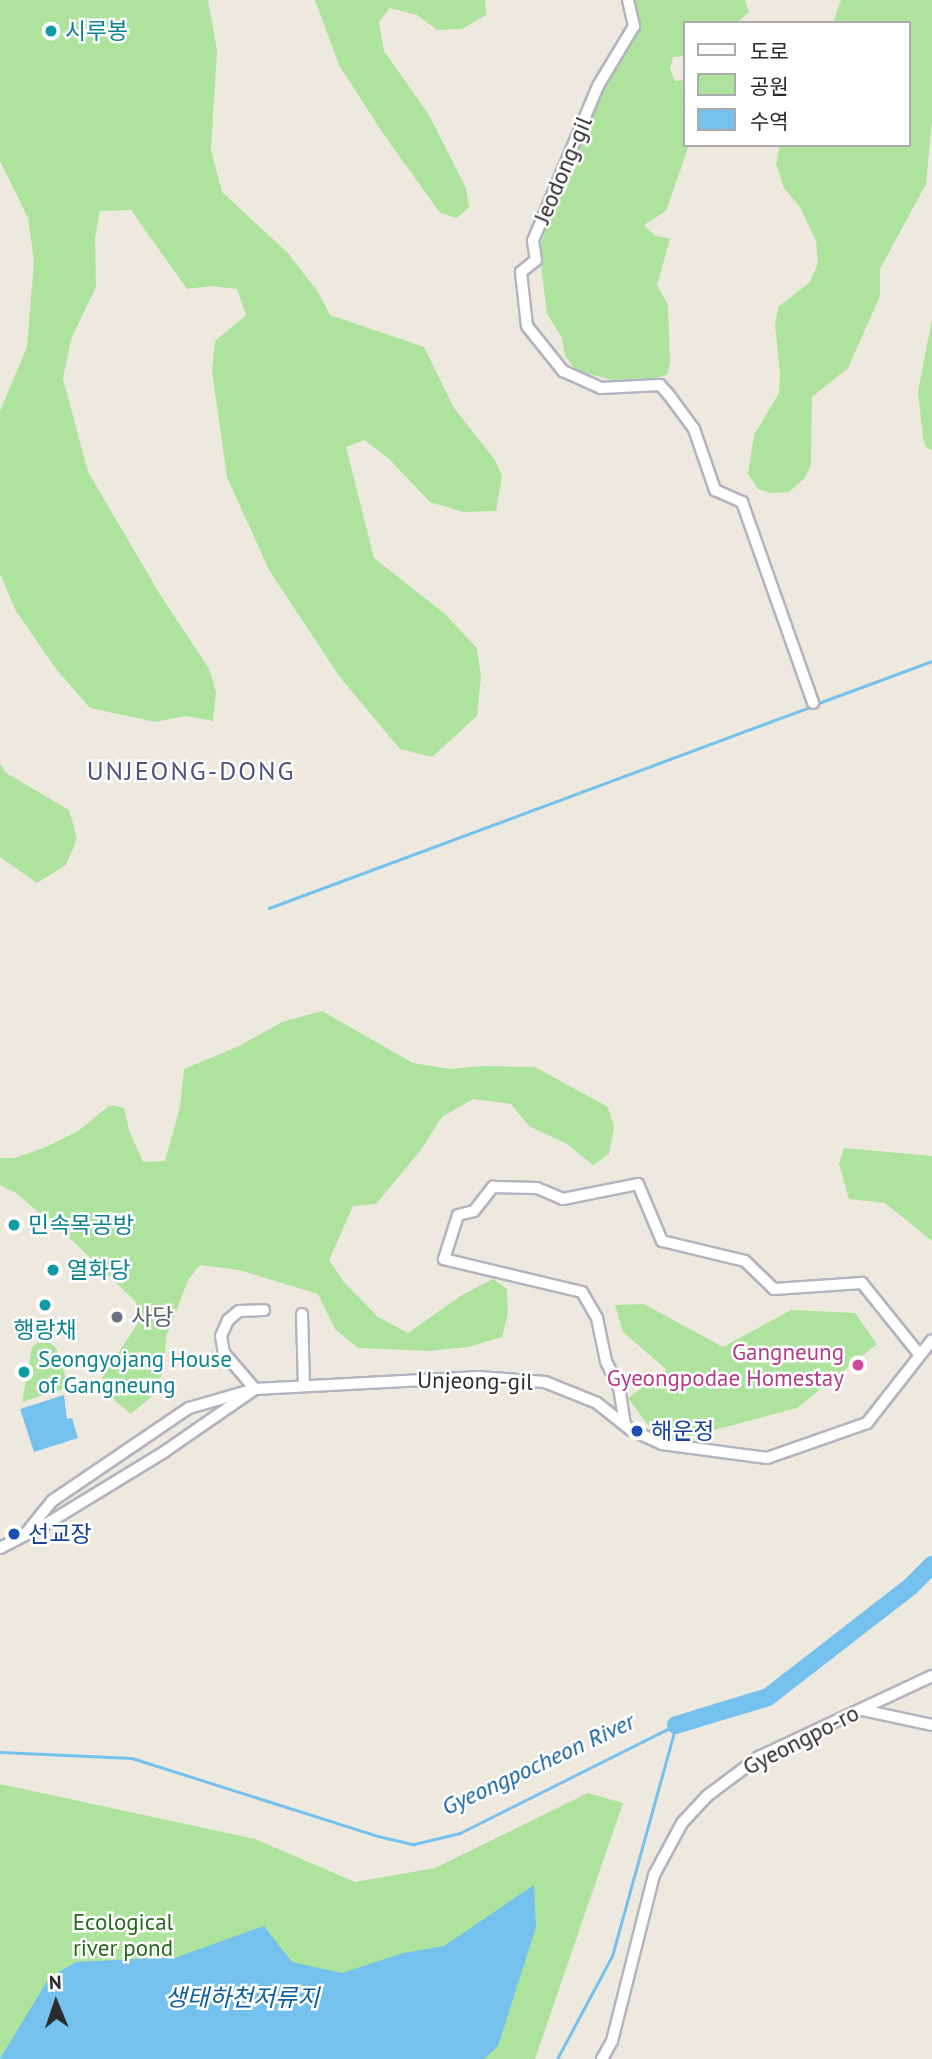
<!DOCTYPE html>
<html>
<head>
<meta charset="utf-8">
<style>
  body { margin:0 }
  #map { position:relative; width:932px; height:2059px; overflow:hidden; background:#eee9df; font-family:"PT Sans","Noto Sans KR",sans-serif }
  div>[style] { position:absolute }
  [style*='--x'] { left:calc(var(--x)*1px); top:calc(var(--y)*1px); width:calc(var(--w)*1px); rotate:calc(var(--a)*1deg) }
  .green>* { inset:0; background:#aee39d }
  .water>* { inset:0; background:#75c1ed }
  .stream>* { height:2.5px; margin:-1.25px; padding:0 1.25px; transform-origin:1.25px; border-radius:1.25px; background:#75c1ed }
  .river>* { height:18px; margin:-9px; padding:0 9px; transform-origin:9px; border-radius:9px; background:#75c1ed }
  .roads { filter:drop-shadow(2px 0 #b2b4bf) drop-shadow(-2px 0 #b2b4bf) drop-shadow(0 2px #b2b4bf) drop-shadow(0 -2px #b2b4bf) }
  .minor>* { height:10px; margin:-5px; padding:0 5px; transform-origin:5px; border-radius:5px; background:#fff }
  .dots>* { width:19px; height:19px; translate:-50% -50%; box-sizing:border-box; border:4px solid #fff; border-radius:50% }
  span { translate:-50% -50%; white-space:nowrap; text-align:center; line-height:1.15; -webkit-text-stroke:5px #fff; paint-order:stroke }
  .culture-label { font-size:23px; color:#0d838f }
  .left { translate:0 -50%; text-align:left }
  .street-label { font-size:23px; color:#2c2c2c }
  .worship-label { font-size:23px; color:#5b616d }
  .hotel-label { font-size:23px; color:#b23c85 }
  .right { translate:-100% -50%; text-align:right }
  .transit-label { font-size:23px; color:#164399 }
  .park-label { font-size:23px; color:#246a1c }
  .water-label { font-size:24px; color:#105e9d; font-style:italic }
  .quarter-label { font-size:26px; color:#4d517d; letter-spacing:2px }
  .legend { position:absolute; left:683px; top:21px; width:228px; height:126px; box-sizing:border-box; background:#fff; border:2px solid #ababab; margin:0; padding:9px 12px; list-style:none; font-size:21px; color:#2c2c2c }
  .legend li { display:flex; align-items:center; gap:14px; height:35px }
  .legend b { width:35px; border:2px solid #ababab }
  .north { position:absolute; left:21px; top:1968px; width:70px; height:70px; -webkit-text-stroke:5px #fff; paint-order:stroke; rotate:358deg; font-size:19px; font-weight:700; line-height:28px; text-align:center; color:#2c2c2c }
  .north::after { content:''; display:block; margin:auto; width:24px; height:32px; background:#2c2c2c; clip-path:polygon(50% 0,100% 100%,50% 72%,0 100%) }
</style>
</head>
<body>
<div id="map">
  <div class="green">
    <i style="clip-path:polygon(0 0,208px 0,217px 50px,211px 150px,222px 192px,288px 253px,318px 292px,330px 315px,424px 347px,454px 408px,495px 460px,502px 476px,496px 511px,463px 512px,430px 502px,388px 458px,364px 440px,346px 447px,374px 558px,445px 614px,477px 648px,481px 677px,477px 716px,432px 757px,400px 749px,339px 676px,269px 570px,227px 477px,212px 371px,215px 341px,246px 315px,237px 289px,211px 286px,187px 289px,131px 210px,100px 211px,95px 239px,96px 287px,71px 339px,63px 379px,88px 472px,161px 596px,209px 669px,216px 692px,213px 721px,186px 716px,155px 722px,90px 708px,56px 669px,16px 611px,0 574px,0 411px,27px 347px,34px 261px,28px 218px,0 161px)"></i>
    <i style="clip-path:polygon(315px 0,485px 0,486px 15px,462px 29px,437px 30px,417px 15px,390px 8px,379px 22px,384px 51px,429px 115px,466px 188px,469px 207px,457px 218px,440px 213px,382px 132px,339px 65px)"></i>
    <i style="clip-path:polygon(634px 0,745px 0,749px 12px,737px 23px,685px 23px,685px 56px,673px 57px,670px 69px,675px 81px,685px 80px,685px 145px,689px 145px,666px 211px,644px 225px,654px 235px,670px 239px,657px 285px,668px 305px,670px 363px,667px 375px,629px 385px,576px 370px,565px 356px,562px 338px,547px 314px,539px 250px,552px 208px,572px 171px,600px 92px,638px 31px)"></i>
    <i style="clip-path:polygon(841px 0,932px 0,932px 121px,926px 184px,880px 269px,880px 296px,848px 368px,812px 397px,811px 464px,805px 478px,789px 492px,771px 493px,758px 489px,748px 474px,754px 435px,779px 393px,780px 375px,775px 325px,778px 307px,810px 282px,818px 263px,816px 241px,800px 207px,784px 188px,776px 164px,780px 145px,909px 145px,909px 23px,833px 23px)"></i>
    <i style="clip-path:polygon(932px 319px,932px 450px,926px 447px,923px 438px,918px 392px)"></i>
    <i style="clip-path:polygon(0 763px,6px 773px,69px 810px,77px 839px,66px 865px,37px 883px,0 857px)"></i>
    <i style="clip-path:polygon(322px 1011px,413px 1063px,450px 1069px,482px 1066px,535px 1067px,608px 1107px,614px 1127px,609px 1154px,593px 1165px,567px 1144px,529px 1126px,511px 1104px,473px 1099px,442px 1117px,420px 1151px,376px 1204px,353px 1206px,329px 1260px,344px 1282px,378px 1317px,408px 1333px,462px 1295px,493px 1279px,507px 1289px,508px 1313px,502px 1337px,468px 1347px,428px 1351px,358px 1348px,335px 1329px,318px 1294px,239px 1270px,200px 1265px,188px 1280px,166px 1337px,164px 1370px,151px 1397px,131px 1414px,115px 1401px,102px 1378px,138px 1323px,136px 1302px,76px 1244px,16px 1193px,0 1185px,0 1158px,15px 1158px,46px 1147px,78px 1131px,110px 1105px,124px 1108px,129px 1130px,143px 1162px,165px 1161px,180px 1107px,184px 1069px,239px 1046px,282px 1022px)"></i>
    <i style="clip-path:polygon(844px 1148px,932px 1156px,932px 1241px,885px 1203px,849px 1199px,839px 1164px)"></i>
    <i style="clip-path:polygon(644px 1304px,723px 1347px,791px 1310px,855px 1313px,877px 1344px,797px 1408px,662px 1444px,628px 1398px,667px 1370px,623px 1332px,615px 1305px)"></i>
    <i style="clip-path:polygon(37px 1343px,50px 1343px,56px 1348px,69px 1387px,22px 1402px,32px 1347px)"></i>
    <i style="clip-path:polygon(0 1784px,255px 1839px,355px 1882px,435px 1868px,588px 1793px,623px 1803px,535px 2059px,0 2059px)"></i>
  </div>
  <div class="water">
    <i style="clip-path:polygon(64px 1395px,67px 1419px,72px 1418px,78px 1438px,34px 1452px,20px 1409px)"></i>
    <i style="clip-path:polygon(534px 1885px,536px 1927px,498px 2046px,484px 2059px,0 2059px,49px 1978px,76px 1962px,177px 1957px,264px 1926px,292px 1962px,342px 1973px,403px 1953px,444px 1946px)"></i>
  </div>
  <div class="stream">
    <i style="--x:816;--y:704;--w:124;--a:-20.3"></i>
    <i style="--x:269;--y:908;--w:577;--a:-20.38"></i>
    <i style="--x:0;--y:1752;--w:132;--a:2.6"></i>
    <i style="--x:132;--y:1758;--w:258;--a:17.6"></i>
    <i style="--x:378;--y:1836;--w:37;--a:13"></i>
    <i style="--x:414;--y:1844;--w:47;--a:-13.4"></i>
    <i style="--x:460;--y:1833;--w:241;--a:-26.6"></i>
    <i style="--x:557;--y:2059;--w:117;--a:-61.9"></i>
    <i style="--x:612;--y:1956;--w:240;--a:-74.5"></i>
  </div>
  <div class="river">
    <i style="--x:676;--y:1725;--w:96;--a:-16.9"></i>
    <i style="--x:768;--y:1697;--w:181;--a:-37.8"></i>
    <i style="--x:911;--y:1586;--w:30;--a:-45"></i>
  </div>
  <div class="roads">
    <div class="minor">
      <i style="--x:628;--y:0;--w:27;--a:77"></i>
      <i style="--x:634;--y:26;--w:70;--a:121"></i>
      <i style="--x:598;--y:86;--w:168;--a:112.8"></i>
      <i style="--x:533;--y:241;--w:19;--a:81"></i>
      <i style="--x:536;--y:260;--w:19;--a:141"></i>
      <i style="--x:521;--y:272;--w:54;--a:83.7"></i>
      <i style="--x:527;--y:326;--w:58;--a:51.3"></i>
      <i style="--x:563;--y:371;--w:42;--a:24.1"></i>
      <i style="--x:601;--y:388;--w:59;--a:-2.9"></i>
      <i style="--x:660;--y:385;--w:13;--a:48"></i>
      <i style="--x:669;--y:395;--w:42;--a:53.7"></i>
      <i style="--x:694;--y:429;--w:65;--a:71"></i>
      <i style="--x:715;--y:490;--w:30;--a:24"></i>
      <i style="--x:742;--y:502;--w:213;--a:70.5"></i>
      <i style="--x:302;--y:1314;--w:71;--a:88.4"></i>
      <i style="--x:625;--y:1425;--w:37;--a:-99"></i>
      <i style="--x:619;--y:1388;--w:30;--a:-116"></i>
      <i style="--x:606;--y:1361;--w:44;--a:-101.8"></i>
      <i style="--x:597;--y:1318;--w:30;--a:-120"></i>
      <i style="--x:582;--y:1292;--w:142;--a:-166.6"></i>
      <i style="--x:444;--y:1259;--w:46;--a:-72.3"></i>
      <i style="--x:458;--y:1215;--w:16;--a:-14"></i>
      <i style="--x:474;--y:1211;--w:31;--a:-52"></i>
      <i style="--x:493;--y:1187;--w:44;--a:1.3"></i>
      <i style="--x:537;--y:1188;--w:28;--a:23"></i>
      <i style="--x:563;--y:1199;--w:76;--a:-11.3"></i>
      <i style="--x:638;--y:1184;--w:62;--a:67.2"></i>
      <i style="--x:662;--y:1241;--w:85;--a:13.5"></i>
      <i style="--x:745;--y:1261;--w:40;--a:44"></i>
      <i style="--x:774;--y:1289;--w:88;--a:-3.9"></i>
      <i style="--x:862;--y:1283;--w:91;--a:51.2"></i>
      <i style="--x:27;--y:1532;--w:40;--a:-51"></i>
      <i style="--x:52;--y:1501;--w:166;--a:-34.2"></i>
      <i style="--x:189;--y:1408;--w:69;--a:-16.1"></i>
      <i style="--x:255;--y:1389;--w:48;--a:-130.7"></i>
      <i style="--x:224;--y:1353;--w:17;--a:-100"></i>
      <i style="--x:221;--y:1336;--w:17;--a:-66"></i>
      <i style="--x:228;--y:1320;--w:14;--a:-39"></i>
      <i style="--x:239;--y:1311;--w:25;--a:-2"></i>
      <i style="--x:0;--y:1548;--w:48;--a:-27.1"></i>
      <i style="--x:43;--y:1526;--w:142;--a:-31.4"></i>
      <i style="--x:164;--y:1452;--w:111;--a:-34.7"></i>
      <i style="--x:255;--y:1389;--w:224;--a:-3.1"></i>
      <i style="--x:479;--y:1377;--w:66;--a:4.3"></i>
      <i style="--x:545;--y:1382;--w:56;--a:22"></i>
      <i style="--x:597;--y:1403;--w:43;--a:38.5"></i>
      <i style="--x:631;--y:1430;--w:34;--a:24"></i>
      <i style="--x:662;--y:1444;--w:106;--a:7.6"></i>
      <i style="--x:767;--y:1458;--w:106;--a:-19.3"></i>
      <i style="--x:867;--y:1423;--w:105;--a:-51.9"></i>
      <i style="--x:862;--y:1710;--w:72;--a:12.1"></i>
      <i style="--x:602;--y:2059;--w:21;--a:-61"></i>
      <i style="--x:612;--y:2041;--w:171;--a:-75.8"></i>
      <i style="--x:654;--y:1875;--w:59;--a:-61.7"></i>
      <i style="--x:682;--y:1823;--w:37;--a:-47"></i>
      <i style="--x:707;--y:1796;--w:65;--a:-36.9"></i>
      <i style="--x:759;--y:1757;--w:191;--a:-25.1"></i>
    </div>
  </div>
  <div class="dots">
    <i style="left:51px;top:31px;background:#0f9aa8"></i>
    <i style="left:14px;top:1225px;background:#0f9aa8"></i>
    <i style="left:53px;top:1270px;background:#0f9aa8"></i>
    <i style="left:45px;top:1305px;background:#0f9aa8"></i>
    <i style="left:117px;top:1317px;background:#6b7280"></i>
    <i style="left:858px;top:1365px;background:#d1479c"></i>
    <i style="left:24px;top:1372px;background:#0f9aa8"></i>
    <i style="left:637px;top:1431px;background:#1a4fb4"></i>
    <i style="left:14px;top:1534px;background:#1a4fb4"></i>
  </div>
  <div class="culture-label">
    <span class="left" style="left:65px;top:31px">시루봉</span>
    <span class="left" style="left:28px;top:1225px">민속목공방</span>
    <span class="left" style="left:67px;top:1270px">열화당</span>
    <span style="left:45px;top:1330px">행랑채</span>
    <span class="left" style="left:38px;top:1372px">Seongyojang House<br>of Gangneung</span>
  </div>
  <div class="street-label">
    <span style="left:563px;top:170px;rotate:-67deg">Jeodong-gil</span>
    <span style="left:475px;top:1381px;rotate:1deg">Unjeong-gil</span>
    <span style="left:801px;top:1740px;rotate:-27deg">Gyeongpo-ro</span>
  </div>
  <div class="worship-label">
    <span class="left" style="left:131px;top:1317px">사당</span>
  </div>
  <div class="hotel-label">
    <span class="right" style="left:844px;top:1365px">Gangneung<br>Gyeongpodae Homestay</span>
  </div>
  <div class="transit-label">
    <span class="left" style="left:651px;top:1431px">해운정</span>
    <span class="left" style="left:28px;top:1534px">선교장</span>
  </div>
  <div class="park-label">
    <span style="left:123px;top:1935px">Ecological<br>river pond</span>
  </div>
  <div class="water-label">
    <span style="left:538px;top:1764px;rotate:-25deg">Gyeongpocheon River</span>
    <span style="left:242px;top:1998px">생태하천저류지</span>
  </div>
  <div class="quarter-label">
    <span style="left:191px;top:771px">UNJEONG-DONG</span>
  </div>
  <ul class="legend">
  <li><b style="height:9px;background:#fff"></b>도로</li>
  <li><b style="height:19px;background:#aee39d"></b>공원</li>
  <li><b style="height:19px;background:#75c1ed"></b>수역</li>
  </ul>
  <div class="north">N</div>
</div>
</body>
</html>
